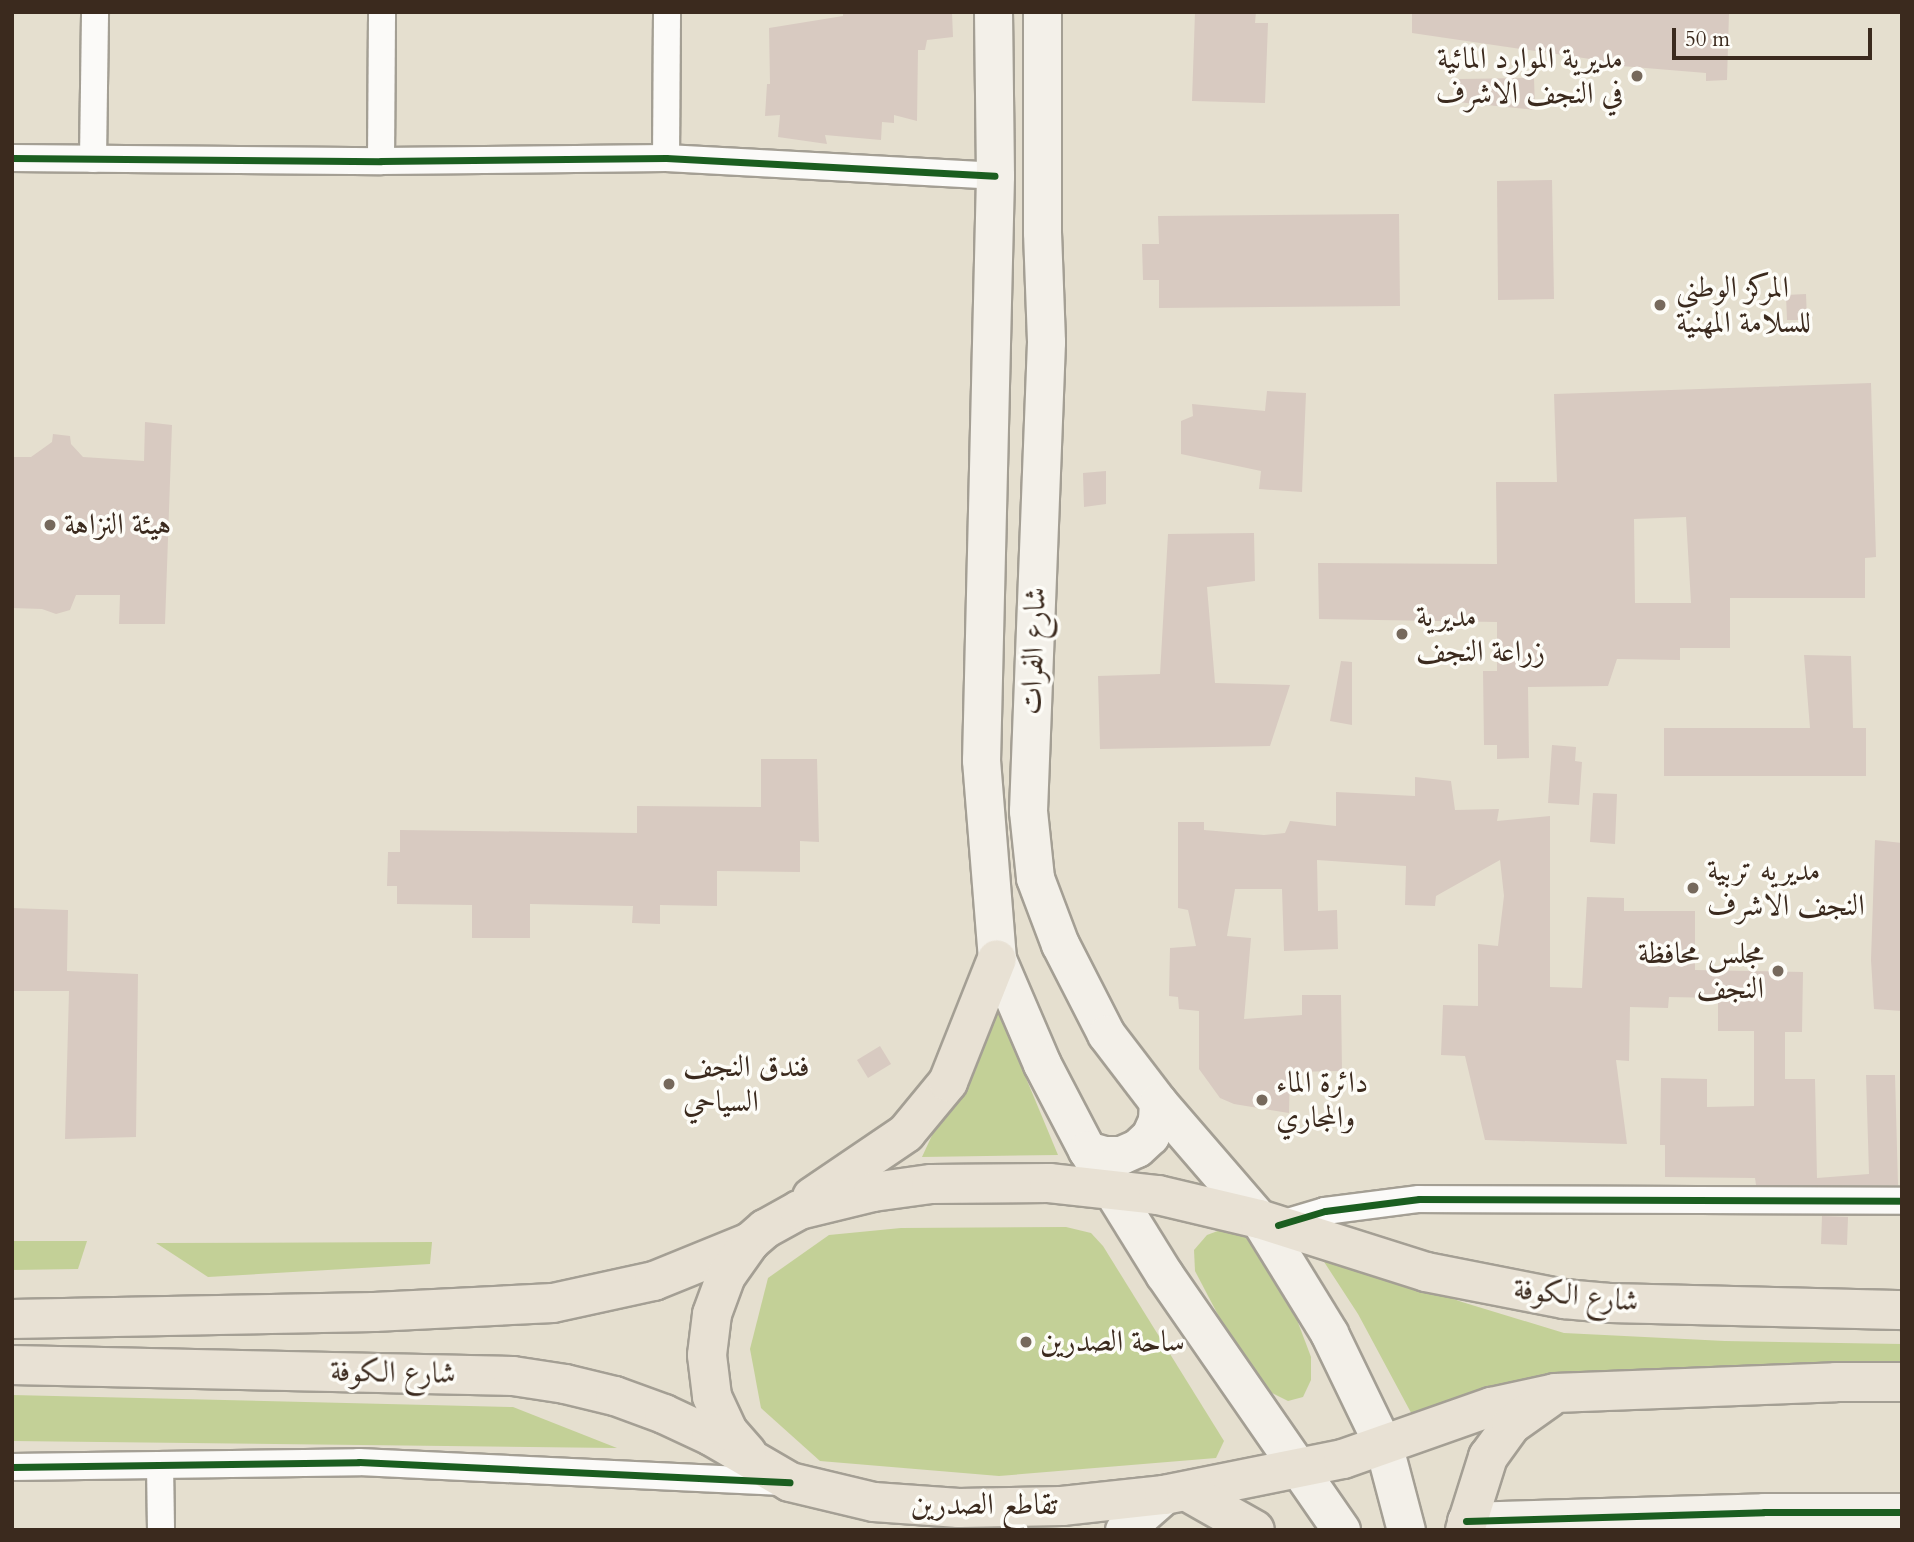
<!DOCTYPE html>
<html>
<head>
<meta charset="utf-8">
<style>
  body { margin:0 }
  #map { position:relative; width:1914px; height:1542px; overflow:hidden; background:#e5dfcf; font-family:Cardo,Amiri,serif }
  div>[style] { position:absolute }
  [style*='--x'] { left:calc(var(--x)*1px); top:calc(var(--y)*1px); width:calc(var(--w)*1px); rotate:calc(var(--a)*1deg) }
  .green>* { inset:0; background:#c3d097 }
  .building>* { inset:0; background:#d8cac1 }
  .roads { filter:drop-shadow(2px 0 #a49f94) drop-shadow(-2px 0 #a49f94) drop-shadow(0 2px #a49f94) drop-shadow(0 -2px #a49f94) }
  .street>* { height:26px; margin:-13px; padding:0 13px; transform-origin:13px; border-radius:13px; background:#fbfaf8 }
  .secondary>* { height:37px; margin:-18.5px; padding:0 18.5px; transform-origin:18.5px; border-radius:18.5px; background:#f3f0e9 }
  .highway>* { height:38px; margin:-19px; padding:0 19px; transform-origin:19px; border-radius:19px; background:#e8e1d4 }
  .cycleway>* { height:7px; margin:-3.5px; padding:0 3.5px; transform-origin:3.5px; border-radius:3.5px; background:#1b5e20 }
  .dots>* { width:19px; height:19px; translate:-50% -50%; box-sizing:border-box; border:4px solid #fdfcf7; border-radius:50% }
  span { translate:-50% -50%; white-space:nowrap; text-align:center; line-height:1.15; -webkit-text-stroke:7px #fdfcf7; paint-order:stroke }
  .poi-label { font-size:30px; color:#3b2a1e }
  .right { translate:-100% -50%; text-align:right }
  .left { translate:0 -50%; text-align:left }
  .street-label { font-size:30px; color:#3b2a1e }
  .frame { position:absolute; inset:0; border:14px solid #3b2a1e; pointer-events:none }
  .scale { position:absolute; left:1672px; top:28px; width:200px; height:32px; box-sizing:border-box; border:4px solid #3b2a1e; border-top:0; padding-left:9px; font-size:21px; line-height:24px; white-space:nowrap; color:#3b2a1e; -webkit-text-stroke:5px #fdfcf7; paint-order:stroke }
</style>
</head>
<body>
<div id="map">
  <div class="green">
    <i style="clip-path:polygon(994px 1001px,1058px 1155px,922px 1157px)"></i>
    <i style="clip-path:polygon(1066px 1227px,1091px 1233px,1103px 1246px,1224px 1441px,1216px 1458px,999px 1476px,820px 1461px,761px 1408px,750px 1349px,768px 1278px,829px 1235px,901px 1228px)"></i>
    <i style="clip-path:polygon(1223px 1229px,1244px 1235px,1265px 1252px,1285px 1288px,1311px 1357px,1311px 1380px,1303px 1397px,1288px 1401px,1268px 1391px,1227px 1332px,1195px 1271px,1194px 1250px,1207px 1235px)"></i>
    <i style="clip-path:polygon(12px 1241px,87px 1241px,78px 1269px,12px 1270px)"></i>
    <i style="clip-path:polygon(432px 1242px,430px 1264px,208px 1277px,156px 1243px)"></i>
    <i style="clip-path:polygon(1317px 1251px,1462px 1302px,1564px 1333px,1725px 1341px,1902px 1344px,1902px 1377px,1416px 1422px,1358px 1314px)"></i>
    <i style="clip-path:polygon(12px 1395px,513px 1407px,617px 1448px,12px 1441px)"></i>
  </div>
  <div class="building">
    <i style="clip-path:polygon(843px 12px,952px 12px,953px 37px,927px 40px,925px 50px,918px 50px,917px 121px,894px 115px,894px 123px,882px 122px,881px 140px,825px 135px,827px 144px,778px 137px,780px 115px,765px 116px,767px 84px,770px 84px,769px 28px,843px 16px)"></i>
    <i style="clip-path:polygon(1195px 12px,1256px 12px,1255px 23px,1268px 23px,1265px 103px,1192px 101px)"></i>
    <i style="clip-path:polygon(1412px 12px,1729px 13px,1727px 80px,1706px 81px,1706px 73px,1597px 64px,1597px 60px,1412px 33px)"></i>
    <i style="clip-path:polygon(1534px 78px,1535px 110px,1457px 102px,1459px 79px)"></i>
    <i style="clip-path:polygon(1552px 180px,1554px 299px,1498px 300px,1497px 181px)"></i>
    <i style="clip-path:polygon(1399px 214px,1400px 306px,1159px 308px,1159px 280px,1143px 280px,1142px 244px,1159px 244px,1158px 216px)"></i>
    <i style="clip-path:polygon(1806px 294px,1807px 320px,1787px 320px,1786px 295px)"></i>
    <i style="clip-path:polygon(evenodd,1871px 383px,1876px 557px,1865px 558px,1865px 598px,1730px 598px,1730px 648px,1680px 648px,1680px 660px,1617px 659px,1608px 686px,1528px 687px,1529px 758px,1497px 759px,1497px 745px,1484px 745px,1483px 671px,1497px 671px,1497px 622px,1319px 619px,1318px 563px,1497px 564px,1496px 482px,1557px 482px,1554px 394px,1871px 383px,1686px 517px,1691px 603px,1635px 603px,1634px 519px,1686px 517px)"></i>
    <i style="clip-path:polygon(1267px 391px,1306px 393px,1302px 492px,1259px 489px,1261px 471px,1181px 454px,1181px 421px,1193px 416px,1192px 404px,1265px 411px)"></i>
    <i style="clip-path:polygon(145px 422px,172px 425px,165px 624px,119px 624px,120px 595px,76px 595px,70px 610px,56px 614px,42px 609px,12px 608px,12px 457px,31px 457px,52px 442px,53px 434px,70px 436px,71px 444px,83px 457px,144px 461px)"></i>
    <i style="clip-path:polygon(1106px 471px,1106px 504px,1084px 507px,1083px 473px)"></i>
    <i style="clip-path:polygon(1254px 533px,1255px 581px,1207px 587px,1215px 683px,1290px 685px,1270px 746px,1100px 749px,1098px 676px,1160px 674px,1168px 534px)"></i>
    <i style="clip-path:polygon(1804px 655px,1851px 656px,1853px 728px,1866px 728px,1866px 776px,1664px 776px,1664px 728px,1810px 728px)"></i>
    <i style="clip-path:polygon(1341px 661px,1352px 662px,1352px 725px,1330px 721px)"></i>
    <i style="clip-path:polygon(1552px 745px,1576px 747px,1575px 761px,1582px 762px,1579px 805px,1548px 803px)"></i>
    <i style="clip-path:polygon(761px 759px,817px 759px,819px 842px,800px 841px,800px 872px,717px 871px,717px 906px,660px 905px,660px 924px,632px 923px,633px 906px,530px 904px,530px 938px,472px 938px,472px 905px,397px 904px,397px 886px,387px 886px,388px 852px,400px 852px,400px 830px,637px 833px,637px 806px,761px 807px)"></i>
    <i style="clip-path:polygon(1415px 777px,1451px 781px,1455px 810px,1499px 809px,1497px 821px,1550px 816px,1550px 987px,1582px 988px,1587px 897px,1624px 898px,1624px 911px,1695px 911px,1695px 970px,1803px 972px,1802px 1032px,1785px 1032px,1785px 1079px,1815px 1079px,1817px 1178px,1869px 1174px,1866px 1075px,1895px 1075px,1898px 1185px,1756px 1185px,1755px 1178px,1665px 1177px,1665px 1145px,1660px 1145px,1661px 1078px,1707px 1079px,1707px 1107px,1754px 1106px,1754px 1031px,1718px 1031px,1718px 998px,1669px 997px,1668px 1008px,1630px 1007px,1629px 1061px,1616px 1060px,1627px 1144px,1485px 1140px,1465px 1056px,1441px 1055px,1443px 1005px,1478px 1006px,1478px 944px,1498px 946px,1504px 896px,1500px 860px,1436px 896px,1435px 906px,1405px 905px,1406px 866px,1317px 860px,1318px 911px,1337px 910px,1338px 949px,1284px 951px,1282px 889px,1235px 889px,1227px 936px,1251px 938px,1244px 1019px,1302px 1015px,1302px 995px,1341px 995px,1342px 1071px,1290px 1072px,1289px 1113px,1234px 1104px,1220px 1098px,1199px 1069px,1199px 1011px,1179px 1009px,1178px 997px,1169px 996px,1170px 948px,1196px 946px,1188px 910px,1178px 908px,1178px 822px,1204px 822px,1204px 830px,1264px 835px,1285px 833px,1290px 821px,1336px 826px,1336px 792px,1415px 796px)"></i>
    <i style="clip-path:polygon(1593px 793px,1617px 794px,1615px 844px,1590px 842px)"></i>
    <i style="clip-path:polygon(1875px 840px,1902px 843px,1902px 1011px,1874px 1009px,1871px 960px)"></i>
    <i style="clip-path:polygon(12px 908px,68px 910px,67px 971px,138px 974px,136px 1137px,65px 1139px,69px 991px,12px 991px)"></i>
    <i style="clip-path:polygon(880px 1046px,891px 1064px,868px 1078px,857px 1060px)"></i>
    <i style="clip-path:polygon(1822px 1216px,1848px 1217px,1847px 1245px,1821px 1244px)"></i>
  </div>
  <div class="roads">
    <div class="street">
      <i style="--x:12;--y:158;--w:369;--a:0.5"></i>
      <i style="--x:381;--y:161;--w:285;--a:-0.6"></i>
      <i style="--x:666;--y:158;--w:329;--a:3.1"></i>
      <i style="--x:666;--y:158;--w:146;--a:-89.6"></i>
      <i style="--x:93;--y:159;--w:147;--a:-89.2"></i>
      <i style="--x:381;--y:161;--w:149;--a:-89.6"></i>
      <i style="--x:1278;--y:1225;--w:49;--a:-16.6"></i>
      <i style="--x:1325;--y:1211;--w:95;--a:-7.3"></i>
      <i style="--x:1419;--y:1199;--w:483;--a:0.2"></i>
      <i style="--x:160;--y:1465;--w:65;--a:89.1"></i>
      <i style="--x:12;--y:1467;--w:347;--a:-0.8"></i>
      <i style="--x:359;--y:1462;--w:424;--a:2.7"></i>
    </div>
    <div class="secondary">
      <i style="--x:993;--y:12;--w:164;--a:89.3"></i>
      <i style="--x:995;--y:176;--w:584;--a:91.37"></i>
      <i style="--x:981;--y:760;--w:200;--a:85.4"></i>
      <i style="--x:997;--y:959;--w:114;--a:66.8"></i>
      <i style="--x:1042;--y:1064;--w:97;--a:62.4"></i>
      <i style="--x:1087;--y:1150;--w:146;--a:58.2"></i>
      <i style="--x:1164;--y:1274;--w:311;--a:55.3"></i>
      <i style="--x:1042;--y:12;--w:220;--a:90"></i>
      <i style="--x:1042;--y:232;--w:110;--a:87.9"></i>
      <i style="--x:1046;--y:342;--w:469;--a:92.2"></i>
      <i style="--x:1028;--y:811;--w:67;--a:84"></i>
      <i style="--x:1035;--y:878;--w:71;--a:69.3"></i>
      <i style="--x:1060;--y:944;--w:101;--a:62.9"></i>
      <i style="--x:1106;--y:1034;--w:86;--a:52.6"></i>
      <i style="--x:1158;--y:1102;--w:155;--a:49.2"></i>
      <i style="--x:1259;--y:1219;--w:134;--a:58.4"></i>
      <i style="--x:1329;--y:1333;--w:127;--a:64.2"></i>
      <i style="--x:1384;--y:1447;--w:86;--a:75.2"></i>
      <i style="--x:1087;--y:1150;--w:18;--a:16"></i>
      <i style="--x:1104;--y:1155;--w:17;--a:0"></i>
      <i style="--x:1121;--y:1155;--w:17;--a:-24"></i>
      <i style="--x:1137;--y:1148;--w:18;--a:-43"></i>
      <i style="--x:1150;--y:1136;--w:17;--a:-66"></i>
      <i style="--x:1157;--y:1120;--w:18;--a:-87"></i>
      <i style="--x:1466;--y:1521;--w:298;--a:-1.7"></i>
      <i style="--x:1764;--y:1512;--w:138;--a:0"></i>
      <i style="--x:1124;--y:1530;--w:53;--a:-41.2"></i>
    </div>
    <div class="highway">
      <i style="--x:812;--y:1197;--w:114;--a:-34.2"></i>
      <i style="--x:906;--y:1133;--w:66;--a:-50.5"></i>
      <i style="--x:948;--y:1082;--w:132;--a:-68.3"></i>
      <i style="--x:12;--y:1319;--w:362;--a:-1.1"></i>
      <i style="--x:374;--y:1312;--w:179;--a:-2.9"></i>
      <i style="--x:553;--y:1303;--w:103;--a:-12.3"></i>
      <i style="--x:654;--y:1281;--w:104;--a:-22.1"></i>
      <i style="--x:12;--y:1365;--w:501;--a:1.26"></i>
      <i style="--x:513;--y:1376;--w:53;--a:8.7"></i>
      <i style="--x:565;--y:1384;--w:51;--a:13.5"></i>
      <i style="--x:615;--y:1396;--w:52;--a:20.2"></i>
      <i style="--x:664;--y:1414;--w:52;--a:25.1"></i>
      <i style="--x:711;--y:1436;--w:91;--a:30.2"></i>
      <i style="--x:790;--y:1482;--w:86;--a:13.4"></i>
      <i style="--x:874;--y:1502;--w:85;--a:4"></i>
      <i style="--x:959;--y:1508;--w:103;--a:-1.1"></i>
      <i style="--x:1062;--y:1506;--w:103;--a:-6.2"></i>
      <i style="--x:1164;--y:1495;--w:183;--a:-11.4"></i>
      <i style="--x:1343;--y:1459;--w:157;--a:-19.4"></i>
      <i style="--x:1491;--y:1407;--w:66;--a:-12.3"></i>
      <i style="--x:1555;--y:1393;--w:281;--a:-2.2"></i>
      <i style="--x:1836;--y:1382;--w:66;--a:0"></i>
      <i style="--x:747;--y:1453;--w:29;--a:-131"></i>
      <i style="--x:728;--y:1431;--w:38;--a:-115"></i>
      <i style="--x:712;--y:1396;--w:41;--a:-97"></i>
      <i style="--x:707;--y:1355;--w:41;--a:-83"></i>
      <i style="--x:712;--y:1314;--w:40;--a:-69.8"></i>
      <i style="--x:726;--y:1276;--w:42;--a:-54.8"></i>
      <i style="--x:750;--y:1242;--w:20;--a:-41"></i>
      <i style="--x:765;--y:1229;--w:39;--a:-29"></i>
      <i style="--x:799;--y:1210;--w:76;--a:-13.7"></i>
      <i style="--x:873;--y:1192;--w:59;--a:-7.9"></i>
      <i style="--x:931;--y:1184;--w:118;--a:-0.5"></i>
      <i style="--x:1049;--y:1183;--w:110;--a:6.3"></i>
      <i style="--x:1158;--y:1195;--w:104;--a:13.4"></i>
      <i style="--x:1259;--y:1219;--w:175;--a:17.6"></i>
      <i style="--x:1426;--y:1272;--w:141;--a:11.1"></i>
      <i style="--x:1564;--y:1299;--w:45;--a:5.1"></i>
      <i style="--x:1609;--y:1303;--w:293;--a:1.4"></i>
      <i style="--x:1186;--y:1491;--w:79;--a:29.5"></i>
      <i style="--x:1465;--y:1530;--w:77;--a:-72.5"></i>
      <i style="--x:1488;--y:1457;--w:39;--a:-54"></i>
      <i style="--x:1511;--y:1425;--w:47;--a:-35.4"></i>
    </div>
  </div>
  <div class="cycleway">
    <i style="--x:12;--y:158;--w:369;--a:0.5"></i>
    <i style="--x:381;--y:161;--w:285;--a:-0.6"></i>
    <i style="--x:666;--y:158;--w:329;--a:3.1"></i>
    <i style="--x:1278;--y:1225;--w:49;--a:-16.6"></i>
    <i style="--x:1325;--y:1211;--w:95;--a:-7.3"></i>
    <i style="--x:1419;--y:1199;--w:483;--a:0.2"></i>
    <i style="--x:12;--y:1467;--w:347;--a:-0.8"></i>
    <i style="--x:359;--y:1462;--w:431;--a:2.7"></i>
    <i style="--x:1466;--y:1521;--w:298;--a:-1.7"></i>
    <i style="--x:1764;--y:1512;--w:138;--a:0"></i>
  </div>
  <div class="dots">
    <i style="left:1637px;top:76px;background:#76695c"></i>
    <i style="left:1660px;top:305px;background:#76695c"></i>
    <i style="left:50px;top:525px;background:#76695c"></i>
    <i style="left:1402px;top:634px;background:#76695c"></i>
    <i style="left:1693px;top:888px;background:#76695c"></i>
    <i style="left:1778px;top:971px;background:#76695c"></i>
    <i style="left:669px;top:1084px;background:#76695c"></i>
    <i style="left:1262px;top:1100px;background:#76695c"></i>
    <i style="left:1026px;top:1342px;background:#76695c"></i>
  </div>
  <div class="poi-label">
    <span class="right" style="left:1623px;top:76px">مديرية الموارد المائية<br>في النجف الاشرف</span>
    <span class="left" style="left:1676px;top:305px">المركز الوطني<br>للسلامة المهنية</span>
    <span class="left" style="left:64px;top:525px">هيئة النزاهة</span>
    <span class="left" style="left:1416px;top:634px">مديرية<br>زراعة النجف</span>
    <span class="left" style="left:1707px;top:888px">مديريه تربية<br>النجف الاشرف</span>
    <span class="right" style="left:1764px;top:971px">مجلس محافظة<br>النجف</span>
    <span class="left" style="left:683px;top:1084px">فندق النجف<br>السياحي</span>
    <span class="left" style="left:1276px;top:1100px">دائرة الماء<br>والمجاري</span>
    <span class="left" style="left:1040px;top:1342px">ساحة الصدرين</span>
  </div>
  <div class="street-label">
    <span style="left:1034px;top:651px;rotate:-88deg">شارع الفرات</span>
    <span style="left:1576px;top:1296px;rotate:6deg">شارع الكوفة</span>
    <span style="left:393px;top:1373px;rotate:1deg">شارع الكوفة</span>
    <span style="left:984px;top:1505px">تقاطع الصدرين</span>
  </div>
  <div class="frame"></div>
  <div class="scale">50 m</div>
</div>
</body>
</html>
